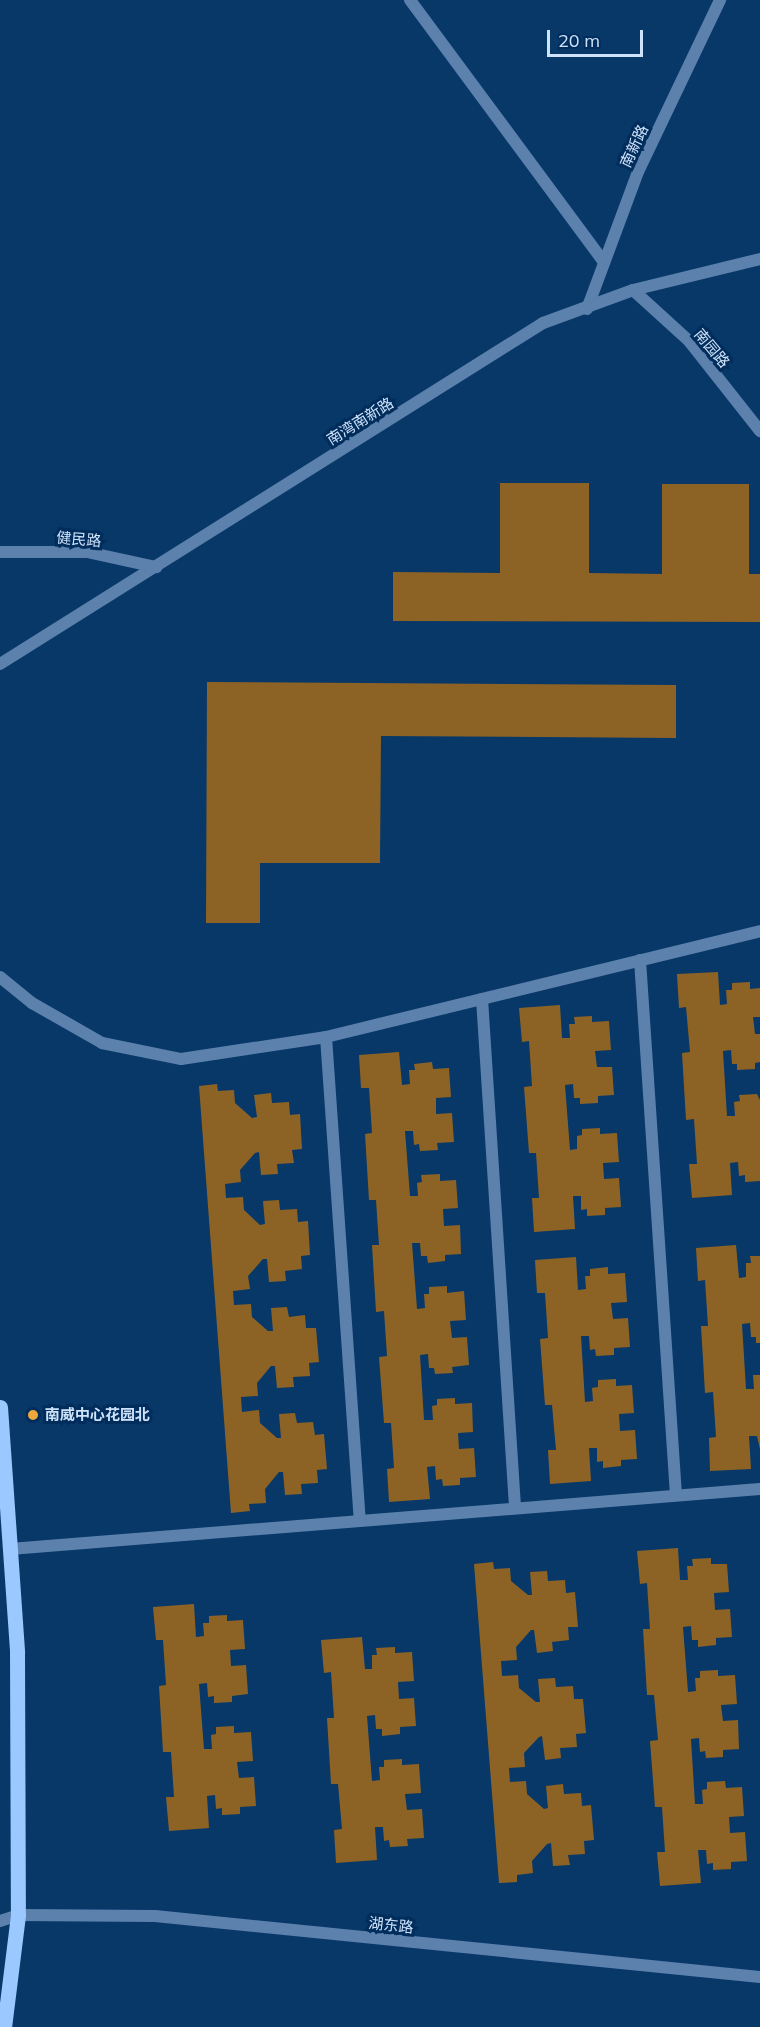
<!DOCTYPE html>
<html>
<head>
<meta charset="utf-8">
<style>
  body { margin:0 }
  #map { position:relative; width:760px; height:2027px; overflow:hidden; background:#083868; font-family:Mulish,"Noto Sans SC",sans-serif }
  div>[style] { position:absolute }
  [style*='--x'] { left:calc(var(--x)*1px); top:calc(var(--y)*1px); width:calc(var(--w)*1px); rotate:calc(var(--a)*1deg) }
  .building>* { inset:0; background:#8d6325 }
  .service>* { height:12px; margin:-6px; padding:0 6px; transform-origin:6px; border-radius:6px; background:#5c81ad }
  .minor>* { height:12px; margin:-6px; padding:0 6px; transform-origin:6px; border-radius:6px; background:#5c81ad }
  .tertiary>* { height:12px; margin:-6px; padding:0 6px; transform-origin:6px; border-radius:6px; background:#5c81ad }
  .primary>* { height:15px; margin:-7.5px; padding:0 7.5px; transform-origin:7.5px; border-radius:7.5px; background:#9bc8fe }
  .dots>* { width:16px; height:16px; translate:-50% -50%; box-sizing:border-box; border:3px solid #002d5c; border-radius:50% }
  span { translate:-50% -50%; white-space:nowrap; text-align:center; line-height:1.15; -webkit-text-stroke:6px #002d5c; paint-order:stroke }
  .street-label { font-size:15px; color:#cee2fa }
  .poi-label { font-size:15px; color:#cee2fa; font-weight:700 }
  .left { translate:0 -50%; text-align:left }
  .scale { position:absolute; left:547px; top:30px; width:96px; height:27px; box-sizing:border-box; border:3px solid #cee2fa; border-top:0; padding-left:8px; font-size:18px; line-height:21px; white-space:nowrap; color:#cee2fa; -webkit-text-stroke:4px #002d5c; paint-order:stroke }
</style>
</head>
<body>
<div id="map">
  <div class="building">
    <i style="clip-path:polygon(500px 483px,589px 483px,589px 573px,662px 574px,662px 484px,749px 484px,749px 574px,760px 574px,760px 622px,393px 621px,393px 572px,500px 573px)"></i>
    <i style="clip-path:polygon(207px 682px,676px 685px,676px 738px,381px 736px,380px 863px,260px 863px,260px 923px,206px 923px)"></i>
    <i style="clip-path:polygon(718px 972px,720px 1005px,727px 1004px,726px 990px,732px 990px,732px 983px,750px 982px,750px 989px,760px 988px,760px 1017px,753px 1017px,755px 1034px,760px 1034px,760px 1062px,755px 1063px,755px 1069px,737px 1070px,737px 1064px,732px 1064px,731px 1050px,723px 1051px,727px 1116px,735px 1116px,734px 1102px,740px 1101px,739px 1095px,757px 1094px,760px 1100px,760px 1181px,745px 1182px,745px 1175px,739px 1176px,738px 1162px,730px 1163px,732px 1195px,692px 1198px,689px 1164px,697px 1164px,694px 1119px,686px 1120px,682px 1053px,690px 1052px,686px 1007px,679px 1008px,677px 974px)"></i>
    <i style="clip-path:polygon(560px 1005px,562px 1038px,570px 1038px,569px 1024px,575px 1024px,574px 1017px,592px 1016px,592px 1022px,609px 1021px,611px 1050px,595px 1051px,597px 1067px,612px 1067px,614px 1095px,598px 1096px,598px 1103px,580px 1104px,580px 1098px,574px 1098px,573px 1084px,565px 1085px,570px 1150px,577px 1149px,577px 1136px,582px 1135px,582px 1129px,600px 1128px,600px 1134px,617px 1133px,619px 1162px,603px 1163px,604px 1179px,619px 1178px,621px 1207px,605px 1208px,605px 1215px,587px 1216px,587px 1209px,581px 1210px,581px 1196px,573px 1196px,575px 1229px,534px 1232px,532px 1198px,539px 1198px,536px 1153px,529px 1153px,524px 1087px,532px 1086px,529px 1041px,522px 1042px,519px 1008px)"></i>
    <i style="clip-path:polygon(399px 1052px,402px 1085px,410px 1084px,409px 1070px,415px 1070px,414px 1064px,432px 1062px,433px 1069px,449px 1068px,451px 1097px,436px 1098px,436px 1114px,452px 1113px,454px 1142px,437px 1143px,438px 1150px,420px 1151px,419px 1144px,414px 1145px,413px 1131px,405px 1131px,410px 1196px,418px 1196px,417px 1183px,422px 1182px,421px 1175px,440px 1174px,440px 1181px,456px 1180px,458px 1208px,443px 1209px,444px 1226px,460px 1225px,461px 1254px,445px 1255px,445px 1261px,428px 1263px,427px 1256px,421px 1256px,420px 1243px,412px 1243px,417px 1309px,425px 1308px,424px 1294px,429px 1294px,429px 1287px,447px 1286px,447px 1293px,464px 1291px,466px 1320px,450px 1321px,452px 1338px,467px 1337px,469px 1365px,452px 1367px,453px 1373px,435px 1374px,434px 1368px,429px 1368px,428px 1354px,420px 1355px,424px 1420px,433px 1420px,432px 1406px,437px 1405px,437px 1399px,455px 1398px,455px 1404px,472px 1403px,473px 1432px,458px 1433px,459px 1449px,474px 1448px,476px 1477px,460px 1478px,460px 1485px,443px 1486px,442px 1479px,436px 1480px,435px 1466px,427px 1467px,430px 1499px,389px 1502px,387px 1469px,394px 1468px,391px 1423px,384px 1423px,379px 1357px,387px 1356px,384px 1311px,376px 1312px,372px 1245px,379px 1245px,376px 1200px,369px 1200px,365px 1134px,372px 1133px,369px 1088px,361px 1088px,359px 1055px)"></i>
    <i style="clip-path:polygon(217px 1084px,218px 1091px,234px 1090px,235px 1103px,252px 1118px,257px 1117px,254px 1095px,271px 1093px,272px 1103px,289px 1102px,290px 1115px,300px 1114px,302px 1149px,292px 1150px,294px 1163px,277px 1164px,278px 1174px,261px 1175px,259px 1152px,255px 1153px,240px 1170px,241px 1182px,225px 1184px,226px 1198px,243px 1197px,244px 1210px,260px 1225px,265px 1224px,263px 1201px,279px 1200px,280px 1210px,297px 1209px,298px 1222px,308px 1221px,310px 1255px,301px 1256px,302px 1269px,285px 1271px,286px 1281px,269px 1282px,267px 1259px,263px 1259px,248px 1276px,250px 1289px,233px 1291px,234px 1305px,251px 1304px,252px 1317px,268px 1331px,273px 1331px,271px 1308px,287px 1307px,289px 1317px,305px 1315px,306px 1328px,316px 1328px,319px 1362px,309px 1363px,310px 1376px,293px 1377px,294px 1387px,277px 1388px,275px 1366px,271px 1366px,257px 1383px,258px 1396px,241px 1397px,242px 1412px,259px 1410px,260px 1423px,277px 1438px,281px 1438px,279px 1414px,295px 1413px,297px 1423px,313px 1422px,315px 1435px,324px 1434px,327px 1469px,317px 1470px,318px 1483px,301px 1484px,302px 1494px,285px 1495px,283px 1472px,279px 1472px,265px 1489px,266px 1503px,249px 1504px,250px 1511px,231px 1513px,199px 1086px)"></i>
    <i style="clip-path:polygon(736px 1245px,739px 1278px,746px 1277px,746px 1263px,751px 1263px,750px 1256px,760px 1256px,760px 1343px,756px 1343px,756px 1337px,751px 1337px,750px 1323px,742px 1324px,746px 1389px,754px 1389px,753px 1375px,760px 1375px,760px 1449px,757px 1436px,749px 1436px,751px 1469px,710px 1471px,709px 1438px,716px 1437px,713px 1392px,705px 1393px,701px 1326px,708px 1326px,705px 1280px,698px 1281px,696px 1248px)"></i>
    <i style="clip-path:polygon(576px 1257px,578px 1290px,586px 1289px,585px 1276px,590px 1276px,590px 1269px,608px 1267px,608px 1274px,625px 1273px,627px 1302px,611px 1303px,613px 1319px,628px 1318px,630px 1347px,614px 1348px,614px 1355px,596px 1356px,595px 1349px,590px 1350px,589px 1336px,581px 1336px,585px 1402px,593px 1401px,592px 1388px,598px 1387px,598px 1380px,616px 1379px,616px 1386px,632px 1385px,634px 1413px,619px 1414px,620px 1431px,635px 1430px,637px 1459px,621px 1460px,621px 1466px,603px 1468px,603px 1461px,597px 1462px,597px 1448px,589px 1448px,591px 1481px,550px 1484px,548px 1450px,556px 1450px,552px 1405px,545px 1405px,540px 1339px,548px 1338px,545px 1293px,537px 1293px,535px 1260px)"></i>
    <i style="clip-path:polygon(678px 1548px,680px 1580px,688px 1580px,687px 1566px,693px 1566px,692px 1559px,711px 1558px,711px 1564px,727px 1564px,729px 1592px,714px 1593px,715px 1610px,730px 1609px,732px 1637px,716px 1638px,716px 1645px,698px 1647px,698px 1640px,692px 1640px,691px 1626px,683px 1627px,688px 1692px,696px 1691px,695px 1678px,700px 1678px,700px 1671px,718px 1670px,718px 1676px,735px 1675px,737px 1704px,721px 1705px,723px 1721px,738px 1720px,739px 1749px,723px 1750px,723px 1757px,706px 1758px,705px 1751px,700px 1752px,699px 1738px,691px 1739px,695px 1804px,703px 1804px,702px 1790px,707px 1789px,707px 1782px,725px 1781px,726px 1788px,742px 1787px,744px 1816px,729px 1817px,730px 1833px,745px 1832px,747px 1861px,731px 1862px,731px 1869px,713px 1870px,713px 1863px,707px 1864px,706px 1850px,698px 1850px,701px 1883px,660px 1886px,657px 1852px,665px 1852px,662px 1807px,655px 1807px,650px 1741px,658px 1740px,654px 1695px,647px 1695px,643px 1629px,650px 1629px,647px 1583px,640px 1584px,637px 1551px)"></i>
    <i style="clip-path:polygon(493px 1562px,494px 1569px,510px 1568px,511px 1581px,528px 1595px,532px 1595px,530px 1572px,547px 1571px,548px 1581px,565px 1580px,566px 1593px,575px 1592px,578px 1627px,568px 1627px,569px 1640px,552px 1642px,553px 1651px,537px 1653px,534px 1630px,531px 1630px,516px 1647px,517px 1660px,501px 1661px,502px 1676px,518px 1675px,519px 1688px,536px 1702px,540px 1702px,538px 1679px,555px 1678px,556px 1687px,573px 1686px,574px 1699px,583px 1699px,586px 1733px,576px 1734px,577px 1747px,560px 1748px,561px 1758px,545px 1760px,542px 1736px,539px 1737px,524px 1753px,525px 1767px,509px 1768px,510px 1782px,526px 1781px,527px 1794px,544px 1809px,548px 1808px,546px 1786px,563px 1784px,564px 1794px,581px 1793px,582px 1806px,591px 1805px,594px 1840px,584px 1841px,585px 1854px,568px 1855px,570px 1865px,553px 1866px,551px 1843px,547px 1844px,532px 1861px,533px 1873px,517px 1875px,517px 1882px,499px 1883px,474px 1564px)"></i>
    <i style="clip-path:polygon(194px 1604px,196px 1637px,204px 1636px,203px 1623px,209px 1623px,209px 1616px,227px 1615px,227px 1621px,243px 1620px,245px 1649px,230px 1650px,231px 1666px,246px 1665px,248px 1694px,232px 1696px,232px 1702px,214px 1703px,214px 1696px,208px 1697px,207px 1683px,199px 1684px,204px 1749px,212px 1749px,211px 1735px,216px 1734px,216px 1727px,234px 1726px,234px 1733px,251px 1732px,253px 1761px,237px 1762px,239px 1778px,254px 1777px,256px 1806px,240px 1807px,240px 1814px,222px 1815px,222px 1808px,216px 1809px,215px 1795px,207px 1796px,209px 1828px,169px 1831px,166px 1797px,174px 1797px,171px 1752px,163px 1752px,159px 1686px,166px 1685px,163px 1640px,156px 1640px,153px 1607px)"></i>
    <i style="clip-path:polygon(362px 1637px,365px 1669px,372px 1669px,372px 1655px,377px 1655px,376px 1648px,395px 1647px,395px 1653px,412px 1652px,414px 1681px,398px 1682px,399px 1699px,414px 1698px,416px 1726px,400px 1727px,400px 1734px,382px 1736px,382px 1729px,376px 1729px,375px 1715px,367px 1716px,372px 1781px,380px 1780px,379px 1767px,384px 1767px,384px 1760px,402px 1759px,402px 1765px,419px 1764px,421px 1793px,405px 1794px,407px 1810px,422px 1809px,424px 1838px,407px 1839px,408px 1846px,390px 1847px,389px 1840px,384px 1841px,383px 1827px,375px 1827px,377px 1860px,336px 1863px,334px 1830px,342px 1829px,338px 1784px,331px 1784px,327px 1718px,334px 1718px,331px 1672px,324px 1673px,321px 1640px)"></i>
  </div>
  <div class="service">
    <i style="--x:640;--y:960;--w:536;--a:86.15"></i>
    <i style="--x:0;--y:977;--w:41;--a:39.1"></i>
    <i style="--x:32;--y:1003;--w:81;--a:29.7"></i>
    <i style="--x:102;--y:1043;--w:81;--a:11.4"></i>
    <i style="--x:181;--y:1059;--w:147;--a:-8.6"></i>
    <i style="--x:326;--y:1037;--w:447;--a:-13.7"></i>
    <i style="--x:482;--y:999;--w:509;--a:86.28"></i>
    <i style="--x:326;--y:1037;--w:483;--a:86"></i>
    <i style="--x:10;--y:1549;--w:752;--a:-4.57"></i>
  </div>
  <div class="minor">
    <i style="--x:633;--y:290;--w:76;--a:42.3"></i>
    <i style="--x:689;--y:341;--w:115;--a:51.7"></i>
    <i style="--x:633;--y:290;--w:131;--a:-13.7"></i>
    <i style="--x:18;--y:1915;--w:137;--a:0.4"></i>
    <i style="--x:155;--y:1916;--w:608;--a:5.76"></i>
  </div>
  <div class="tertiary">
    <i style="--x:410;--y:0;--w:326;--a:53.5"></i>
    <i style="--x:587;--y:309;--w:146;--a:-69.6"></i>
    <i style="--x:638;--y:172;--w:191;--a:-64.5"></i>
    <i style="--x:0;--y:552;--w:87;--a:0"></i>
    <i style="--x:87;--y:552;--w:71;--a:12.3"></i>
    <i style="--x:0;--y:664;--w:641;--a:-32.13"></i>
    <i style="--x:543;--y:323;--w:96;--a:-20.1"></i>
    <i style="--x:0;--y:1921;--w:19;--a:-18"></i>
  </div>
  <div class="primary">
    <i style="--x:0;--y:1407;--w:246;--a:86"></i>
    <i style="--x:17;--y:1652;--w:263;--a:89.8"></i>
    <i style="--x:18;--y:1915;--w:113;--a:97.1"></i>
  </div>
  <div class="dots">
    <i style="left:33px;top:1415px;background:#eea83c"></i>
  </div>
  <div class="street-label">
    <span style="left:634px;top:146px;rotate:-65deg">南新路</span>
    <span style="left:712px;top:348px;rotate:50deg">南园路</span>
    <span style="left:360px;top:421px;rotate:-32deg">南湾南新路</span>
    <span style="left:79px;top:539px;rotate:5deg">健民路</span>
    <span style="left:391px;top:1925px;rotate:6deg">湖东路</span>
  </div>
  <div class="poi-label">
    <span class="left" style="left:45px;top:1415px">南威中心花园北</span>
  </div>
  <div class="scale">20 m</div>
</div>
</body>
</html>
